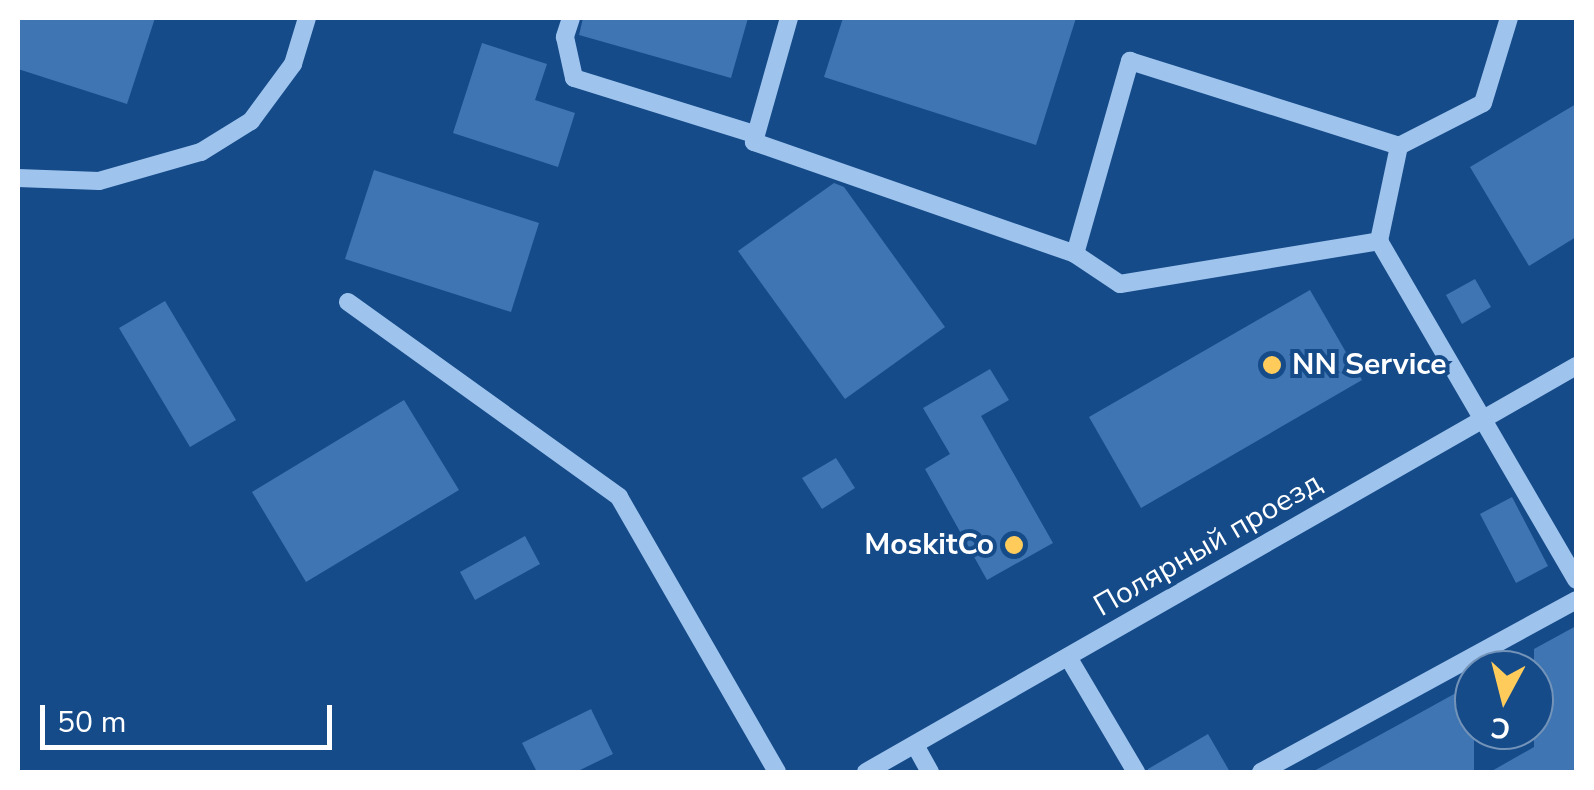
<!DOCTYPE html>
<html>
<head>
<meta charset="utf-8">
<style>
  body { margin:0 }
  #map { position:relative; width:1594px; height:790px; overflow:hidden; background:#164b89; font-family:"Nunito Sans",sans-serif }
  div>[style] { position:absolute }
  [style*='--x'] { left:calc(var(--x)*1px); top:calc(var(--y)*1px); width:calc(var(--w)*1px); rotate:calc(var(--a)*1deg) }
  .building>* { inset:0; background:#3e75b2 }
  .minor>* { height:18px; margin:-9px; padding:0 9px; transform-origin:9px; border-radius:9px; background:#9ec4ee }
  .dots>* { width:28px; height:28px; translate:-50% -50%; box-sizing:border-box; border:5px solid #164b89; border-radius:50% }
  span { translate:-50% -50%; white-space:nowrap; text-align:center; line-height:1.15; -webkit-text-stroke:8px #164b89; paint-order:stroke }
  .poi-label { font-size:30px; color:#fff; font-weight:700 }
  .left { translate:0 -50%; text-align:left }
  .right { translate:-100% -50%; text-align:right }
  .street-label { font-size:30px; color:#fff }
  .frame { position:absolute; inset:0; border:20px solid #fff; pointer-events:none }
  .north { position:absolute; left:1454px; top:650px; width:100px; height:100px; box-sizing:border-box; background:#164b89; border:2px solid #7393b8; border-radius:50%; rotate:187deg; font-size:28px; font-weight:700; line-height:40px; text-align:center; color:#fff }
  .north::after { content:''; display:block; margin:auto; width:35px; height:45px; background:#ffcc5b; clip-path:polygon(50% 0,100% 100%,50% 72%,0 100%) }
  .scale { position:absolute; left:40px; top:705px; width:292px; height:45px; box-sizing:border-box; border:5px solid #fff; border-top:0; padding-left:12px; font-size:30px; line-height:35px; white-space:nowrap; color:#fff; -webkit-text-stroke:8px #164b89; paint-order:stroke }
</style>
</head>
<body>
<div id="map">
  <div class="building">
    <i style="clip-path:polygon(18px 18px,155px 18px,127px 104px,18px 69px)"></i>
    <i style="clip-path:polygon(583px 18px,748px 18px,731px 78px,579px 35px)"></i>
    <i style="clip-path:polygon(843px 18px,1076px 18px,1036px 145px,824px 77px)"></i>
    <i style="clip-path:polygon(482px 43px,547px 64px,535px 100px,575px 113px,558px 167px,453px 133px)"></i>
    <i style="clip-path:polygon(1576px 104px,1576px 237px,1529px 266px,1470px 167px)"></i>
    <i style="clip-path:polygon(374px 170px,539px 223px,511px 312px,345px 259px)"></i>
    <i style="clip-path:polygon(834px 183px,844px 187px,945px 327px,845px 399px,738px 251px)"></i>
    <i style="clip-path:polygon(1475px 279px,1491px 307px,1462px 324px,1446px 295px)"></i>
    <i style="clip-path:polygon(1310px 290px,1362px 380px,1141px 508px,1089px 417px)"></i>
    <i style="clip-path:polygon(165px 301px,236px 420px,190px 447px,119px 328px)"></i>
    <i style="clip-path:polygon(990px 369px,1009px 400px,981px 416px,1053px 543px,987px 580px,925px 469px,950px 454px,923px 408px)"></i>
    <i style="clip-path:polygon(404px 400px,459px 490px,306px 582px,252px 492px)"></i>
    <i style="clip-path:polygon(836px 458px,855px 488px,822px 509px,802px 478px)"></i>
    <i style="clip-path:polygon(1512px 497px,1548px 566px,1516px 583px,1480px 514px)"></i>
    <i style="clip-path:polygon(525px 536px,540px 564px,475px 600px,460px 572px)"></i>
    <i style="clip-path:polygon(1576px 626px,1576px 772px,1490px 772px,1534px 747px,1534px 649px)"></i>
    <i style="clip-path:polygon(1474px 683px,1474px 772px,1312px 772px,1398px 725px)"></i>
    <i style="clip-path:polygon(591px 709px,613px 754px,576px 772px,537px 772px,522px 743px)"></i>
    <i style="clip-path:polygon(1208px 734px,1230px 772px,1148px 772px,1148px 769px)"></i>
  </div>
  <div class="minor">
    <i style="--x:571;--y:18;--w:20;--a:108"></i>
    <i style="--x:565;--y:37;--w:42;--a:77.6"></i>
    <i style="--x:574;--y:78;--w:189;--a:17.3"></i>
    <i style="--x:789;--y:18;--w:129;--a:105.8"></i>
    <i style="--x:754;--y:142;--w:340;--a:19.2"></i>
    <i style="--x:1075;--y:254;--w:54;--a:33.7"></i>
    <i style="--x:1120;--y:284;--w:263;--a:-9.4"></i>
    <i style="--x:1379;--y:241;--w:392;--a:59.8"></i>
    <i style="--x:1399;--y:146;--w:94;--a:-27.1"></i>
    <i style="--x:1483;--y:103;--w:89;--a:-73"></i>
    <i style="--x:18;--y:178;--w:81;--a:2.1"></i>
    <i style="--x:99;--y:181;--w:106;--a:-15.9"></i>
    <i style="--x:201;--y:152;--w:59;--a:-31.8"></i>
    <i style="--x:251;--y:121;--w:71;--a:-53.6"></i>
    <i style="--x:293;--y:64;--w:48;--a:-73.1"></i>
    <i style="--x:1075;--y:254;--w:201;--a:-74.1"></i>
    <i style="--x:1130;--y:61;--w:282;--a:17.5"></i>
    <i style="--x:1399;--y:146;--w:97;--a:101.9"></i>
    <i style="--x:348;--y:302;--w:334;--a:35.7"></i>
    <i style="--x:619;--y:497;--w:317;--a:60.1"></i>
    <i style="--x:1068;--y:657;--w:134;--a:59.4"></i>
    <i style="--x:915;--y:745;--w:31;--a:61"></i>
    <i style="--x:866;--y:772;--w:818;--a:-29.76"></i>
    <i style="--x:1261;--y:772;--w:359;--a:-28.6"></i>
  </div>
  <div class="dots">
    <i style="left:1272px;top:365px;background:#ffcc5b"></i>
    <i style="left:1014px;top:545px;background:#ffcc5b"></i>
  </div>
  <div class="poi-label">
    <span class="left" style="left:1292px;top:365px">NN Service</span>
    <span class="right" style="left:994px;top:545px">MoskitCo</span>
  </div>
  <div class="street-label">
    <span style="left:1208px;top:545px;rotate:-30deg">Полярный проезд</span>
  </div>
  <div class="frame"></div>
  <div class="north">С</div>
  <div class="scale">50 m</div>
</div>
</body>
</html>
